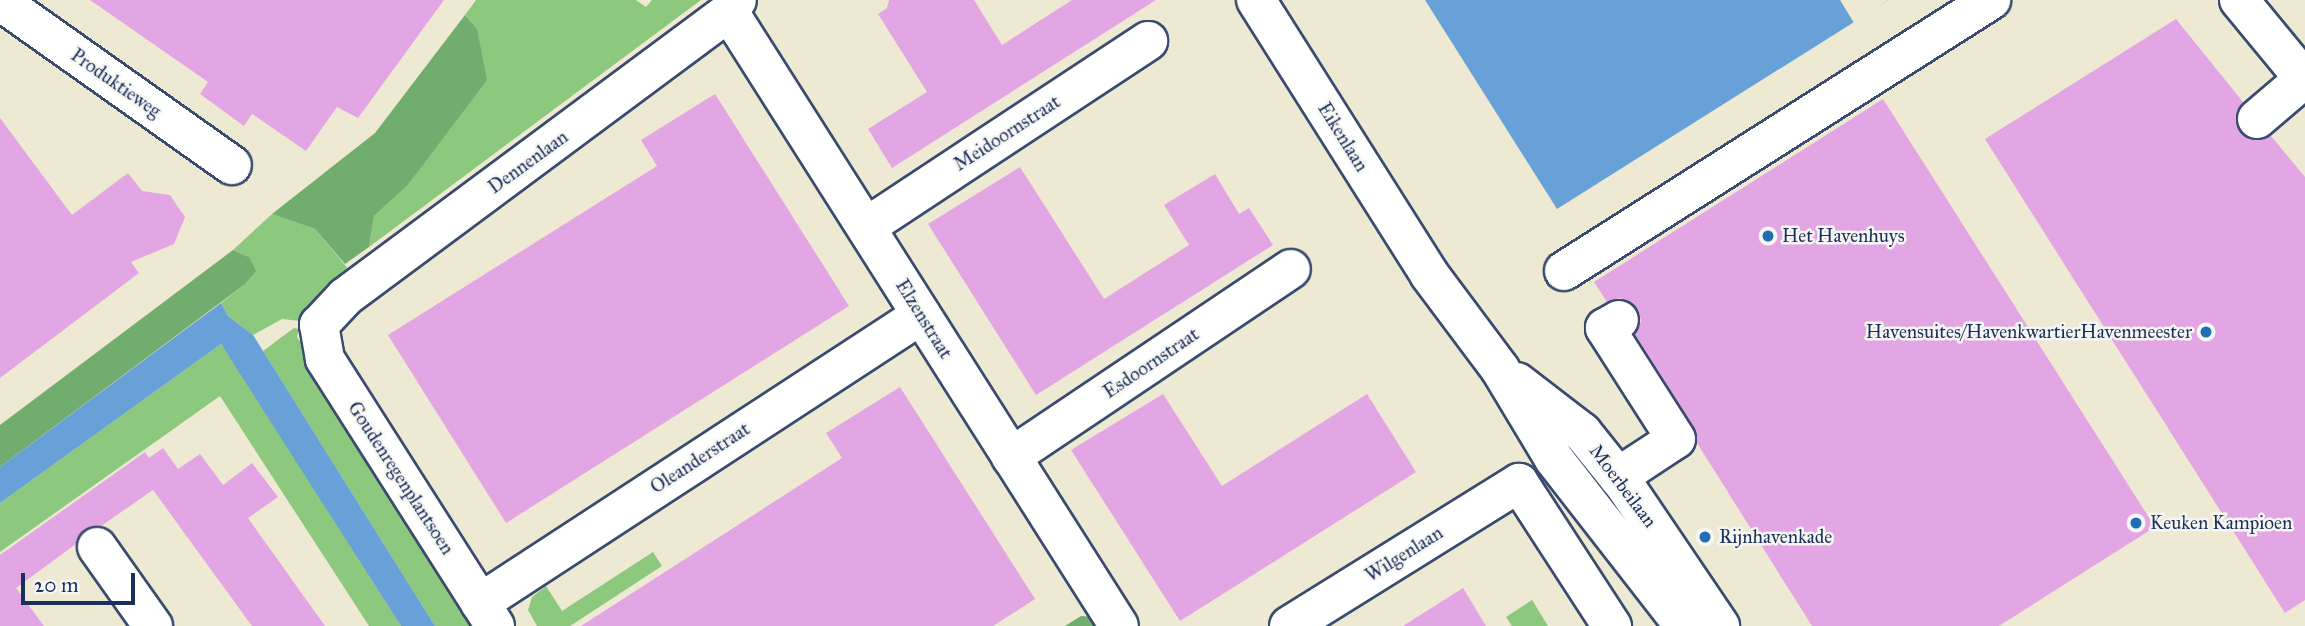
<!DOCTYPE html>
<html>
<head>
<meta charset="utf-8">
<style>
  body { margin:0 }
  #map { position:relative; width:2305px; height:626px; overflow:hidden; background:#ede9d2; font-family:"IM FELL Great Primer",serif }
  div>[style] { position:absolute }
  [style*='--x'] { left:calc(var(--x)*1px); top:calc(var(--y)*1px); width:calc(var(--w)*1px); rotate:calc(var(--a)*1deg) }
  .green>* { inset:0; background:#8cc97f }
  .forest>* { inset:0; background:#71ad6e }
  .water>* { inset:0; background:#68a1d7 }
  .pier>* { inset:0; background:#ede9d2 }
  .building>* { inset:0; background:#e3a6e5 }
  .roads { filter:drop-shadow(2px 0 #3a4b6f) drop-shadow(-2px 0 #3a4b6f) drop-shadow(0 2px #3a4b6f) drop-shadow(0 -2px #3a4b6f) }
  .minor>* { height:38px; margin:-19px; padding:0 19px; transform-origin:19px; border-radius:19px; background:#fff }
  .dots>* { width:19px; height:19px; translate:-50% -50%; box-sizing:border-box; border:4px solid #f6f6f2; border-radius:50% }
  span { translate:-50% -50%; white-space:nowrap; text-align:center; line-height:1.15; -webkit-text-stroke:5px #f6f6f2; paint-order:stroke }
  .street-label { font-size:19px; color:#1b2f5e }
  .poi-label { font-size:19px; color:#1b2f5e }
  .left { translate:0 -50%; text-align:left }
  .right { translate:-100% -50%; text-align:right }
  .scale { position:absolute; left:21px; top:573px; width:114px; height:32px; box-sizing:border-box; border:4px solid #1b2f5e; border-top:0; padding-left:9px; font-size:21px; line-height:24px; white-space:nowrap; color:#1b2f5e; -webkit-text-stroke:5px #f6f6f2; paint-order:stroke }
</style>
</head>
<body>
<div id="map">
  <div class="green">
    <i style="clip-path:polygon(476px 0,636px 0,646px 7px,652px 0,701px 0,369px 247px,374px 216px,407px 186px,444px 135px,477px 29px,465px 15px)"></i>
    <i style="clip-path:polygon(272px 214px,315px 229px,354px 276px,308px 310px,300px 321px,282px 319px,253px 335px,228px 316px,221px 303px,244px 285px,249px 257px,233px 250px)"></i>
    <i style="clip-path:polygon(294px 328px,299px 329px,297px 337px,480px 626px,435px 626px,263px 351px)"></i>
    <i style="clip-path:polygon(221px 344px,255px 395px,401px 626px,369px 626px,220px 396px,0 552px,0 503px)"></i>
    <i style="clip-path:polygon(653px 552px,662px 566px,570px 626px,537px 626px,528px 610px,532px 597px,546px 586px,562px 611px)"></i>
    <i style="clip-path:polygon(1532px 600px,1548px 626px,1512px 626px,1506px 617px)"></i>
  </div>
  <div class="forest">
    <i style="clip-path:polygon(465px 15px,477px 29px,487px 80px,407px 186px,374px 216px,369px 247px,345px 264px,315px 229px,272px 214px,375px 133px)"></i>
    <i style="clip-path:polygon(233px 250px,249px 257px,256px 271px,244px 285px,0 467px,0 425px)"></i>
    <i style="clip-path:polygon(1081px 616px,1094px 617px,1100px 626px,1065px 626px)"></i>
  </div>
  <div class="water">
    <i style="clip-path:polygon(1425px 0,1889px 0,1557px 209px)"></i>
    <i style="clip-path:polygon(221px 303px,228px 316px,253px 335px,435px 626px,401px 626px,221px 344px,0 503px,0 467px)"></i>
  </div>
  <div class="pier">
    <i style="clip-path:polygon(1840px 0,1889px 0,1854px 23px)"></i>
  </div>
  <div class="building">
    <i style="clip-path:polygon(90px 0,444px 0,358px 118px,337px 107px,306px 151px,252px 114px,244px 126px,200px 94px,208px 82px)"></i>
    <i style="clip-path:polygon(889px 0,974px 0,1002px 45px,1072px 0,1156px 0,892px 168px,868px 129px,927px 92px,878px 14px,887px 8px)"></i>
    <i style="clip-path:polygon(2176px 19px,2243px 102px,2236px 112px,2240px 133px,2250px 140px,2271px 136px,2305px 177px,2305px 600px,2285px 613px,1985px 139px)"></i>
    <i style="clip-path:polygon(715px 94px,849px 306px,506px 523px,388px 335px,657px 166px,641px 140px)"></i>
    <i style="clip-path:polygon(1883px 99px,2155px 527px,1999px 626px,1812px 626px,1697px 443px,1694px 427px,1635px 334px,1641px 321px,1638px 309px,1620px 298px,1607px 302px,1594px 282px)"></i>
    <i style="clip-path:polygon(0 118px,72px 215px,128px 173px,142px 191px,170px 195px,185px 217px,174px 244px,131px 262px,139px 273px,0 378px)"></i>
    <i style="clip-path:polygon(1020px 167px,1104px 299px,1189px 245px,1164px 205px,1215px 174px,1239px 214px,1249px 208px,1273px 245px,1036px 395px,928px 224px)"></i>
    <i style="clip-path:polygon(900px 387px,1035px 599px,993px 626px,581px 626px,842px 458px,826px 433px)"></i>
    <i style="clip-path:polygon(1163px 394px,1222px 486px,1367px 394px,1416px 472px,1180px 621px,1071px 450px)"></i>
    <i style="clip-path:polygon(163px 448px,178px 469px,200px 454px,223px 485px,252px 463px,278px 497px,248px 518px,325px 626px,252px 626px,153px 490px,101px 526px,84px 530px,76px 544px,16px 588px,44px 626px,0 626px,0 555px,145px 452px,149px 458px)"></i>
    <i style="clip-path:polygon(1463px 588px,1486px 626px,1403px 626px)"></i>
  </div>
  <div class="roads">
    <div class="minor">
      <i style="--x:1256;--y:0;--w:324;--a:57.7"></i>
      <i style="--x:1429;--y:274;--w:119;--a:53.2"></i>
      <i style="--x:1500;--y:369;--w:105;--a:59"></i>
      <i style="--x:1554;--y:459;--w:212;--a:52.1"></i>
      <i style="--x:2239;--y:0;--w:104;--a:50.5"></i>
      <i style="--x:0;--y:1;--w:284;--a:35.3"></i>
      <i style="--x:729;--y:12;--w:727;--a:57.58"></i>
      <i style="--x:2257;--y:119;--w:62;--a:-40.4"></i>
      <i style="--x:866;--y:227;--w:338;--a:-33.4"></i>
      <i style="--x:1564;--y:271;--w:506;--a:-32.4"></i>
      <i style="--x:1517;--y:382;--w:82;--a:37.6"></i>
      <i style="--x:1582;--y:432;--w:70;--a:51.3"></i>
      <i style="--x:1626;--y:487;--w:168;--a:55.9"></i>
      <i style="--x:1011;--y:457;--w:337;--a:-33.9"></i>
      <i style="--x:1618;--y:477;--w:69;--a:-33.2"></i>
      <i style="--x:1676;--y:439;--w:132;--a:-122.6"></i>
      <i style="--x:1605;--y:328;--w:16;--a:-30"></i>
      <i style="--x:97;--y:547;--w:97;--a:54.7"></i>
      <i style="--x:480;--y:603;--w:527;--a:-33.15"></i>
      <i style="--x:495;--y:626;--w:317;--a:-122.5"></i>
      <i style="--x:325;--y:359;--w:35;--a:-100"></i>
      <i style="--x:319;--y:325;--w:38;--a:-47"></i>
      <i style="--x:345;--y:297;--w:478;--a:-36.6"></i>
      <i style="--x:729;--y:12;--w:14;--a:-56"></i>
      <i style="--x:1289;--y:626;--w:271;--a:-31.9"></i>
      <i style="--x:1519;--y:483;--w:171;--a:57"></i>
    </div>
  </div>
  <div class="dots">
    <i style="left:1768px;top:236px;background:#1f6fb2"></i>
    <i style="left:2206px;top:332px;background:#1f6fb2"></i>
    <i style="left:2136px;top:523px;background:#1f6fb2"></i>
    <i style="left:1705px;top:537px;background:#1f6fb2"></i>
  </div>
  <div class="street-label">
    <span style="left:116px;top:83px;rotate:35deg">Produktieweg</span>
    <span style="left:1007px;top:133px;rotate:-33deg">Meidoornstraat</span>
    <span style="left:1343px;top:137px;rotate:58deg">Eikenlaan</span>
    <span style="left:528px;top:162px;rotate:-36deg">Dennenlaan</span>
    <span style="left:924px;top:319px;rotate:58deg">Elzenstraat</span>
    <span style="left:1151px;top:363px;rotate:-34deg">Esdoornstraat</span>
    <span style="left:700px;top:458px;rotate:-33deg">Oleanderstraat</span>
    <span style="left:401px;top:478px;rotate:57deg">Goudenregenplantsoen</span>
    <span style="left:1623px;top:486px;rotate:53deg">Moerbeilaan</span>
    <span style="left:1404px;top:554px;rotate:-32deg">Wilgenlaan</span>
  </div>
  <div class="poi-label">
    <span class="left" style="left:1782px;top:236px">Het Havenhuys</span>
    <span class="right" style="left:2192px;top:332px">Havensuites/HavenkwartierHavenmeester</span>
    <span class="left" style="left:2150px;top:523px">Keuken Kampioen</span>
    <span class="left" style="left:1719px;top:537px">Rijnhavenkade</span>
  </div>
  <div class="scale">20 m</div>
</div>
</body>
</html>
